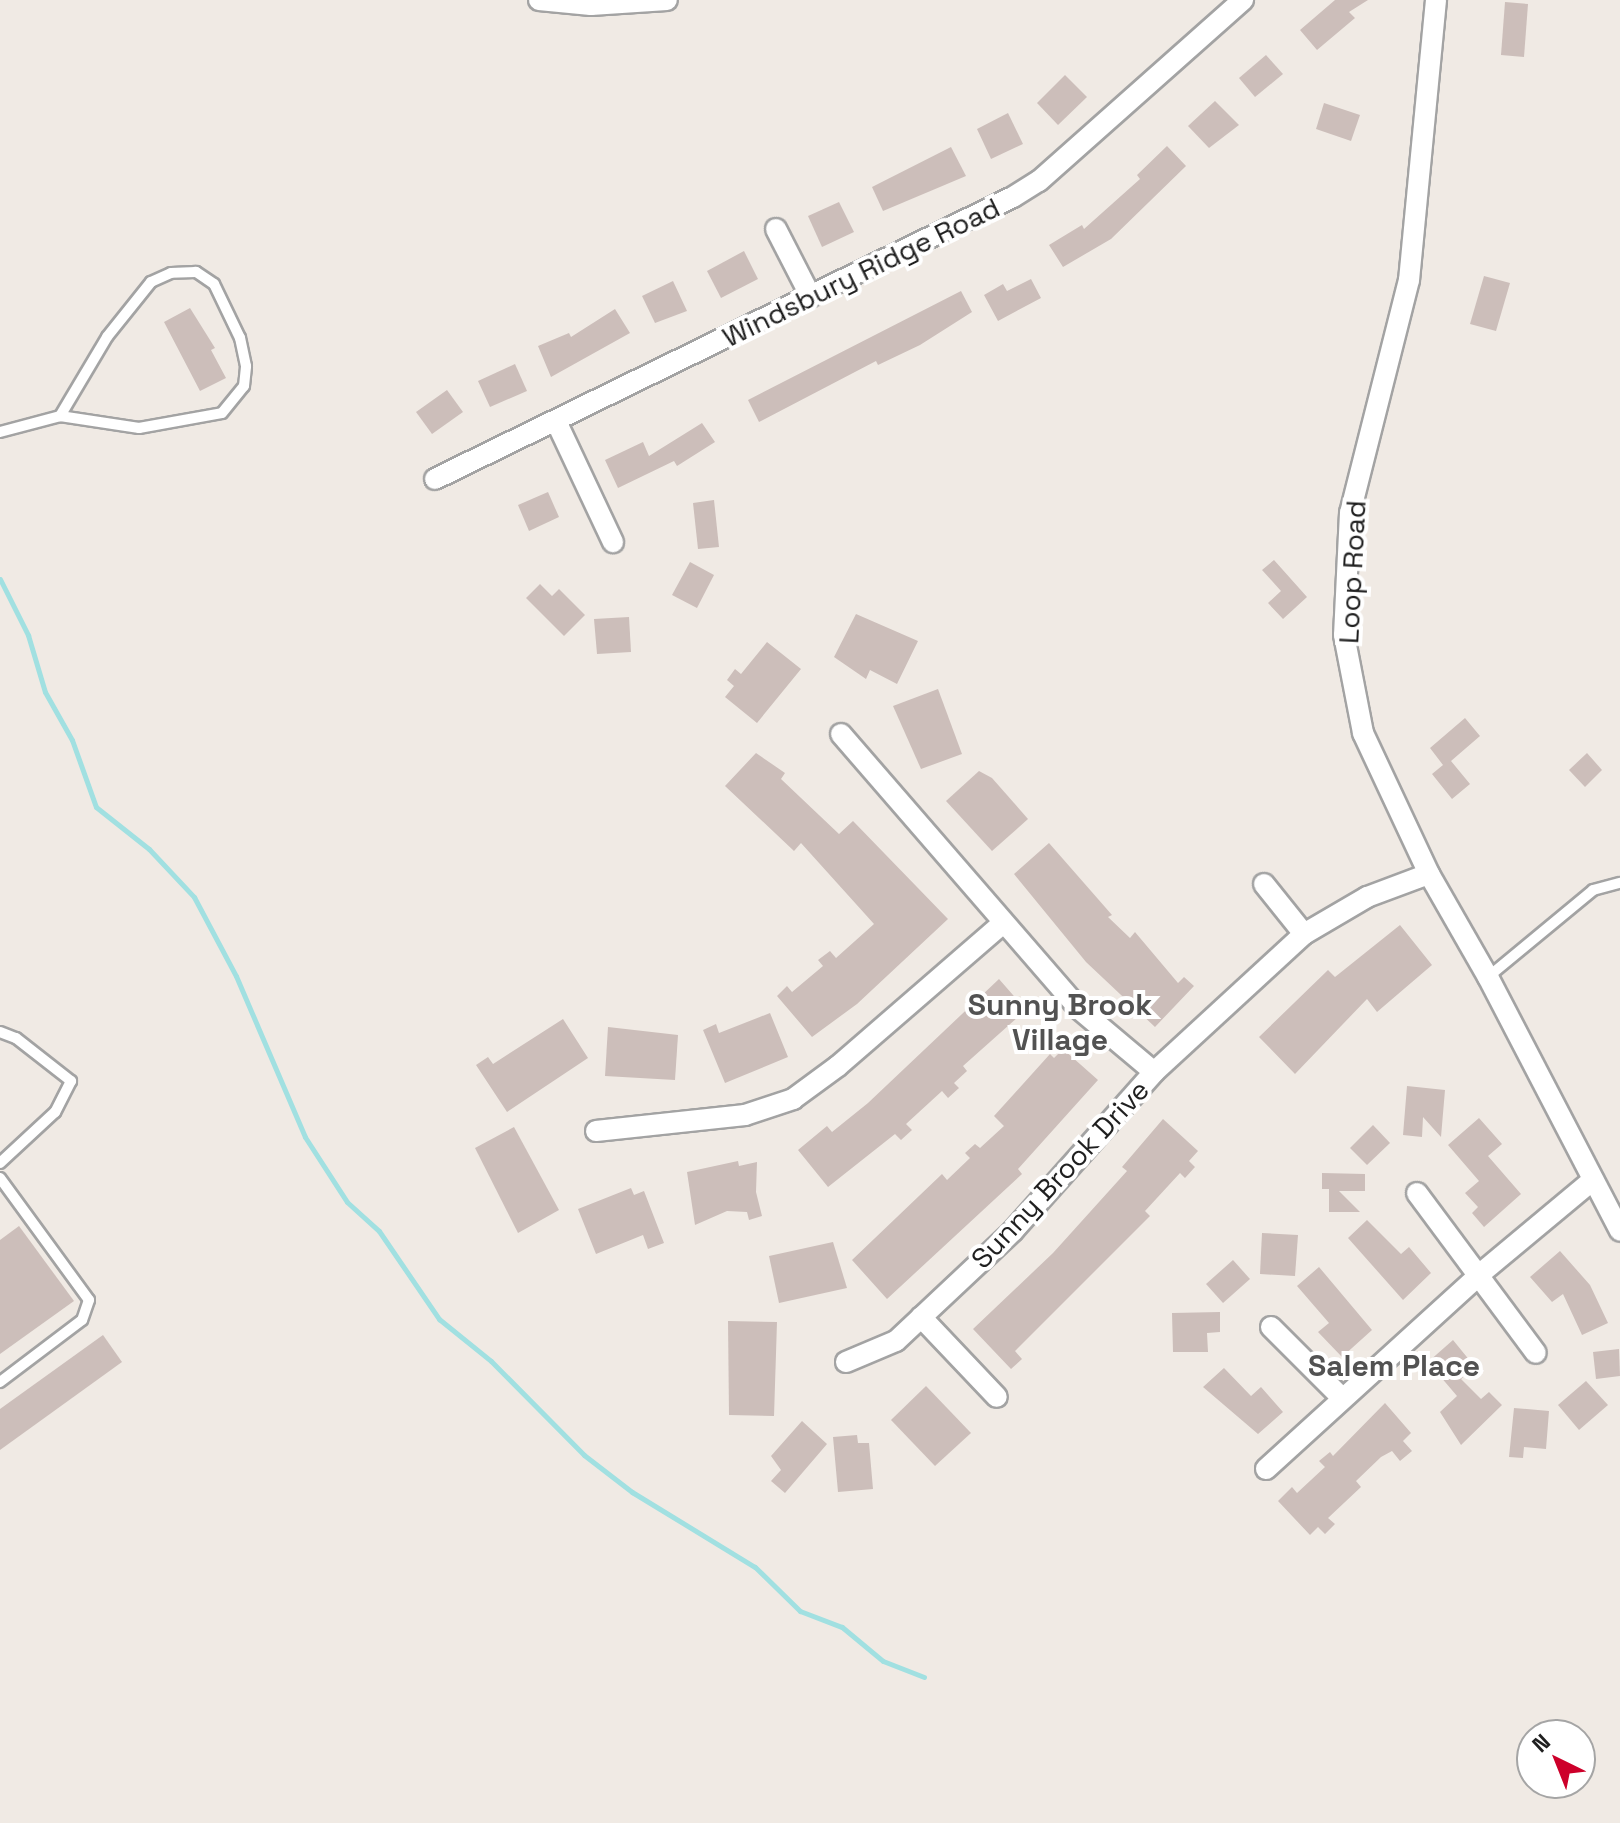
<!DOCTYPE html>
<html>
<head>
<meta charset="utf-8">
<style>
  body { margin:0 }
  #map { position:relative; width:1620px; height:1823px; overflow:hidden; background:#f0eae4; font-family:"Space Grotesk",sans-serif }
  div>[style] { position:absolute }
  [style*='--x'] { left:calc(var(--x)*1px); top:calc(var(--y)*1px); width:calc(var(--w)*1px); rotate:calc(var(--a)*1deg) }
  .stream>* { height:5px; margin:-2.5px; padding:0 2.5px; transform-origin:2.5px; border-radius:2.5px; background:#a1e0e1 }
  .building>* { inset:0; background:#ccbeba }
  .roads { filter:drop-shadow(2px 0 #a3a3a3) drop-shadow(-2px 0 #a3a3a3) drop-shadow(0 2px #a3a3a3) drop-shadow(0 -2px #a3a3a3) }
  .lane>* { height:10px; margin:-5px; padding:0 5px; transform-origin:5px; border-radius:5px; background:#fff }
  .street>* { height:20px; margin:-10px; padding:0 10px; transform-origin:10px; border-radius:10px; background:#fff }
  span { translate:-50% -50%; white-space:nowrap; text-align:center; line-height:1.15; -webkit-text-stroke:8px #fff; paint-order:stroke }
  .street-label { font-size:28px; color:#1f1f1f }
  .neighbourhood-label { font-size:30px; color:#525252; font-weight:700 }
  .north { position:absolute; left:1516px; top:1719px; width:80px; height:80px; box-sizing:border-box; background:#fff; border:2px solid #a5a5a5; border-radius:50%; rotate:317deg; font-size:22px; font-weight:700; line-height:32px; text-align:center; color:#1f1f1f }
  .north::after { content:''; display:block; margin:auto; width:28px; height:36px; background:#cd002a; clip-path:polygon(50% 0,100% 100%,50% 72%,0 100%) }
</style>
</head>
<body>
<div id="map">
  <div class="stream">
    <i style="--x:0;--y:579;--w:63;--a:63.4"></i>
    <i style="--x:28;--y:635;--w:59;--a:73.4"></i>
    <i style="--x:45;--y:692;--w:55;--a:60.6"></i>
    <i style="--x:72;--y:740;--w:71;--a:70.3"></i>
    <i style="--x:96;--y:807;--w:68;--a:38.4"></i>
    <i style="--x:149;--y:849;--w:66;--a:46.8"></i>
    <i style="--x:194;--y:897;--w:89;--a:62"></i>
    <i style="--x:236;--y:976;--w:175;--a:66.8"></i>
    <i style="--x:305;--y:1137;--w:77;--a:57.1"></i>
    <i style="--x:347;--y:1202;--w:43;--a:42.2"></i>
    <i style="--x:379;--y:1231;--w:107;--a:55.7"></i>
    <i style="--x:439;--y:1319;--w:67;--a:38.9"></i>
    <i style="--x:491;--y:1361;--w:132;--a:45.3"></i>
    <i style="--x:584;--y:1455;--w:61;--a:37.6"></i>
    <i style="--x:632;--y:1492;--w:144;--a:31.4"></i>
    <i style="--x:755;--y:1567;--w:63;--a:44.4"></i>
    <i style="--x:800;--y:1611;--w:45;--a:20.9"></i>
    <i style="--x:842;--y:1627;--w:53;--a:39.7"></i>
    <i style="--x:883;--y:1661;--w:44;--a:21.3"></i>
  </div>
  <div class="building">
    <i style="clip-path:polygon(1335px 0,1368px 0,1349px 12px,1355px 18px,1317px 50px,1300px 30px)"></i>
    <i style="clip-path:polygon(1505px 2px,1528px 4px,1524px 57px,1501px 55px)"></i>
    <i style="clip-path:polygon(1266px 55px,1283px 74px,1255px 97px,1239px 78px)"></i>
    <i style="clip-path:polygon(1065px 75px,1087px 97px,1058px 125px,1037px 103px)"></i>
    <i style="clip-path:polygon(1215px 101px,1239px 125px,1209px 148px,1188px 126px)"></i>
    <i style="clip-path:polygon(1324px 103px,1360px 115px,1351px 141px,1316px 129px)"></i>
    <i style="clip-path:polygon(1008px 113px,1023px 144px,991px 159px,977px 129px)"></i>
    <i style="clip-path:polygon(1167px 146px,1186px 166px,1111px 239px,1063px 267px,1049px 245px,1082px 225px,1084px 229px,1140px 179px,1137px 175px)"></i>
    <i style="clip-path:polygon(951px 147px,966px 176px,883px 211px,872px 187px)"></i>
    <i style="clip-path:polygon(839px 202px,854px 232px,822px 247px,808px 216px)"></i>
    <i style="clip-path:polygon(744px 251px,758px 279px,721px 298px,707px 271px)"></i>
    <i style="clip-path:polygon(1484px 276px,1510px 283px,1496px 331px,1470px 324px)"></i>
    <i style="clip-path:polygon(1031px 279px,1041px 298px,998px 321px,984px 295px,1003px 284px,1007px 291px)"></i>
    <i style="clip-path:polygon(673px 281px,687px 311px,655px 323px,642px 296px)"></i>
    <i style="clip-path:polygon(961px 291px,972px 312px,920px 345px,878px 365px,876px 361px,759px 422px,748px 400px)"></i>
    <i style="clip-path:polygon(190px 308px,215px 348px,211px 350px,226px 378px,200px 391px,164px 322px)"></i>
    <i style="clip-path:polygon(615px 309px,630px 333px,551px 377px,538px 346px,569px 333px,571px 337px)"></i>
    <i style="clip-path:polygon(515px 364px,527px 391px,490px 407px,478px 381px)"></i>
    <i style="clip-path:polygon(447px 390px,463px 412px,432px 434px,416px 412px)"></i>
    <i style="clip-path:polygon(702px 423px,715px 442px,677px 466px,674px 461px,618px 488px,605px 460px,643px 442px,649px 456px)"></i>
    <i style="clip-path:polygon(548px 492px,559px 517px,529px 531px,518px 505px)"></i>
    <i style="clip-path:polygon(714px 500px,719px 547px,698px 549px,693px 503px)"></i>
    <i style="clip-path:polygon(1274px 560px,1307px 597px,1283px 619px,1268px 603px,1281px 591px,1262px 570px)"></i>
    <i style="clip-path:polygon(690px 562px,714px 575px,697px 608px,672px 595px)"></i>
    <i style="clip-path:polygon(540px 584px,552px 596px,559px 589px,585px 615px,564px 636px,526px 598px)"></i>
    <i style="clip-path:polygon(856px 614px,918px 641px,897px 684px,870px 670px,866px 679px,834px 657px)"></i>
    <i style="clip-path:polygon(629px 617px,631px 652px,597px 654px,594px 619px)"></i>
    <i style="clip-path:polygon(767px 642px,801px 669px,757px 723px,725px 697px,734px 686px,727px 680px,735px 669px,741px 674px)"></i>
    <i style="clip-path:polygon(938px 689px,962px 754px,921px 769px,893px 706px)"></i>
    <i style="clip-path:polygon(1465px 718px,1480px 736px,1451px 761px,1470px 784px,1452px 799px,1432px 774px,1443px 765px,1430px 748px)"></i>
    <i style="clip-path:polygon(756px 753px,785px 773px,781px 779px,839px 834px,853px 821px,948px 919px,857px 1004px,812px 1037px,777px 996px,787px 986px,792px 992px,823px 966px,818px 960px,830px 951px,836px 958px,874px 924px,801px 843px,794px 851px,725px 786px)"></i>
    <i style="clip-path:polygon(1587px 753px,1602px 770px,1585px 787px,1569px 770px)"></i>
    <i style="clip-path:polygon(979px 771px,992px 778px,1028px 819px,992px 851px,946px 801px)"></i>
    <i style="clip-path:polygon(1049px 843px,1112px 915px,1108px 917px,1130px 938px,1135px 932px,1178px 983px,1184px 977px,1194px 986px,1155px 1027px,1086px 962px,1014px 874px)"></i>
    <i style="clip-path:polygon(1400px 925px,1432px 965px,1377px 1012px,1367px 999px,1295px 1074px,1259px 1037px,1328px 970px,1335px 977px)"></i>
    <i style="clip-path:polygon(999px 979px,1026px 1010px,963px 1066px,967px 1071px,954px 1083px,959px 1088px,948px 1098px,942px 1091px,906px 1124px,912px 1130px,901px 1140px,895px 1134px,828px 1187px,798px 1150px,827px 1126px,832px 1132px,868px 1103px)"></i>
    <i style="clip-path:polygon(770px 1013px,788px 1057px,725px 1083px,703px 1030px,716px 1024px,719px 1033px)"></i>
    <i style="clip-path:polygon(563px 1019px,588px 1058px,507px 1112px,476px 1065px,488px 1057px,493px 1064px)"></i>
    <i style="clip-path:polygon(608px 1027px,678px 1035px,675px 1080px,605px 1076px)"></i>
    <i style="clip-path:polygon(1063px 1049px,1098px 1080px,1018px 1169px,1022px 1174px,887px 1299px,852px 1260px,942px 1174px,947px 1180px,970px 1158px,965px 1153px,975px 1144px,980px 1148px,1004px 1126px,994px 1116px,1050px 1054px,1054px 1058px)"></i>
    <i style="clip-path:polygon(1407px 1086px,1445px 1090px,1441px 1137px,1423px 1117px,1422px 1137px,1403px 1135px)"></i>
    <i style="clip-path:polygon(1479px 1118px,1502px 1144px,1488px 1156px,1521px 1194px,1484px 1227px,1472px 1213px,1478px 1207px,1465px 1193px,1479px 1181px,1448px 1145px)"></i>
    <i style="clip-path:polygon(1163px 1119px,1198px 1151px,1189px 1161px,1195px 1167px,1185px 1178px,1180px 1173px,1145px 1211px,1150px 1216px,1015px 1351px,1022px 1359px,1011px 1369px,973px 1329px,1053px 1253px,1127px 1171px,1122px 1167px)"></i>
    <i style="clip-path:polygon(1373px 1125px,1390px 1143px,1367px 1165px,1350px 1148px)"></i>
    <i style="clip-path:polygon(514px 1127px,559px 1210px,518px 1233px,475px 1148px)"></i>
    <i style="clip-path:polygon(738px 1161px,739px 1166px,757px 1162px,756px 1192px,762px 1216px,749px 1220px,747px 1212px,727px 1211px,695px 1225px,687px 1172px)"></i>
    <i style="clip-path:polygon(1322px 1173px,1365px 1174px,1365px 1191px,1339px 1191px,1360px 1212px,1329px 1212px,1329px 1189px,1322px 1189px)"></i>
    <i style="clip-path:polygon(631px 1188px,634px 1195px,644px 1191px,664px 1243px,648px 1249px,643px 1235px,596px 1254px,578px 1209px)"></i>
    <i style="clip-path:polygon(1367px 1220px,1401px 1254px,1409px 1247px,1431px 1273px,1403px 1300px,1348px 1238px)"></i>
    <i style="clip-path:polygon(19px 1226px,74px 1301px,0 1354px,0 1240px)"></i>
    <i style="clip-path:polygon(1262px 1233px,1298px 1235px,1295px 1276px,1260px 1274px)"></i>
    <i style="clip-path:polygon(833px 1242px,847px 1288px,779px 1303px,769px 1256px)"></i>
    <i style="clip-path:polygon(1560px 1251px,1590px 1285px,1608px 1323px,1582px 1335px,1563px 1294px,1552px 1302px,1530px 1277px)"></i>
    <i style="clip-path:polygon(1233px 1260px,1250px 1279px,1223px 1303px,1206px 1284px)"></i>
    <i style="clip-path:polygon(1319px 1267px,1372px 1330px,1342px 1357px,1318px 1332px,1329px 1323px,1297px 1286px)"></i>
    <i style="clip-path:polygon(1220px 1312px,1220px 1332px,1207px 1333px,1208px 1352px,1173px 1352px,1172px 1313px)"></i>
    <i style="clip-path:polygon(728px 1321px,777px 1322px,774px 1416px,729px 1415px)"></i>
    <i style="clip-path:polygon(103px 1335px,122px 1362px,0 1450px,0 1409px)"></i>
    <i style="clip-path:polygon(1453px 1340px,1475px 1367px,1461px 1379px,1481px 1399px,1489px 1392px,1502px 1405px,1461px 1445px,1440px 1412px,1457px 1396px,1428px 1362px)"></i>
    <i style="clip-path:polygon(1619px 1349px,1620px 1376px,1596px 1379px,1593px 1352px)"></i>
    <i style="clip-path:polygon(1224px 1368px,1251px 1396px,1261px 1387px,1283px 1412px,1258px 1434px,1203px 1387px)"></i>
    <i style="clip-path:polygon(1586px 1381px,1608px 1405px,1579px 1430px,1558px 1405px)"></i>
    <i style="clip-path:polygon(926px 1386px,971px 1433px,935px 1466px,891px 1420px)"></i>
    <i style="clip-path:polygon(1385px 1403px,1411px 1433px,1403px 1441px,1412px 1451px,1400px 1461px,1392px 1451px,1381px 1457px,1356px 1481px,1361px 1487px,1328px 1518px,1335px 1524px,1325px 1534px,1318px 1527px,1310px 1535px,1278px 1501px,1292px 1487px,1297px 1493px,1325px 1467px,1319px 1461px,1330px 1452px,1333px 1456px)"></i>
    <i style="clip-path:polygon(1514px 1408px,1549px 1411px,1546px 1449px,1524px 1447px,1523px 1458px,1509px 1457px)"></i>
    <i style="clip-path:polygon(802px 1421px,827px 1444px,785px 1493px,771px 1481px,781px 1470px,771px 1456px)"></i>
    <i style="clip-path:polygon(857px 1435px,858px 1443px,869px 1443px,873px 1489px,838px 1492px,833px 1437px)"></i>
  </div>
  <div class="roads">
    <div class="lane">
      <i style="--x:0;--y:432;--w:62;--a:-14.9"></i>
      <i style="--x:60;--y:416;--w:80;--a:8.6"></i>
      <i style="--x:139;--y:428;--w:84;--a:-10.2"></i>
      <i style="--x:222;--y:413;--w:35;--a:-51"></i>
      <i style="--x:244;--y:386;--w:20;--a:-84"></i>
      <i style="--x:246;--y:366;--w:29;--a:-102"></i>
      <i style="--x:240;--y:338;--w:60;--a:-115.7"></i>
      <i style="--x:214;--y:284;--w:22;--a:-146"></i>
      <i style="--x:196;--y:272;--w:25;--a:178"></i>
      <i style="--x:171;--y:273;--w:22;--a:156"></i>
      <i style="--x:151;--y:282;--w:70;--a:128.7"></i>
      <i style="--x:107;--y:337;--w:92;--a:120.7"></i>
      <i style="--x:1488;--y:977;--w:136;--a:-39.6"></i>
      <i style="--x:1593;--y:890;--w:28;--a:-15"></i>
      <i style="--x:0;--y:1032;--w:17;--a:21"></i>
      <i style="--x:16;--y:1038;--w:70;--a:38"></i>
      <i style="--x:71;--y:1081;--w:35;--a:117"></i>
      <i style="--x:55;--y:1112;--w:75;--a:137.2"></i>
      <i style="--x:0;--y:1178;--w:151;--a:53.9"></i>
      <i style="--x:89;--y:1300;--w:21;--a:109"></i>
      <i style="--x:82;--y:1320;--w:103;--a:142.9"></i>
    </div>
    <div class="street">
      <i style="--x:539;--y:0;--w:52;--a:5.5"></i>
      <i style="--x:591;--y:5;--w:76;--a:-3.8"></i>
      <i style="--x:1436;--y:0;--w:281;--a:95.5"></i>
      <i style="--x:1409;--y:280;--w:240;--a:104.2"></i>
      <i style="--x:1350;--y:513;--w:122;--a:92.8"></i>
      <i style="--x:1344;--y:635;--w:100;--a:79"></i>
      <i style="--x:1363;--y:733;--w:156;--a:64.9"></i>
      <i style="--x:1429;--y:874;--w:119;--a:60.2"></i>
      <i style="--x:1488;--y:977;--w:286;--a:62.5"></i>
      <i style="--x:776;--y:229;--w:76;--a:62.8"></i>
      <i style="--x:556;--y:421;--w:134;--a:64.8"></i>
      <i style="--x:435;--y:479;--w:643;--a:-26.01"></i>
      <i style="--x:1013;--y:197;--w:31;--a:-32"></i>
      <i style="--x:1039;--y:181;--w:273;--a:-41.6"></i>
      <i style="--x:841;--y:734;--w:362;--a:49.1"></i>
      <i style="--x:1078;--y:1008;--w:99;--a:40.1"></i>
      <i style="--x:1264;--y:884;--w:64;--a:51.3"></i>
      <i style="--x:596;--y:1131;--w:150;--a:-6.1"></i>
      <i style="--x:745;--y:1115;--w:51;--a:-18.4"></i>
      <i style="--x:793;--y:1099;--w:56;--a:-36.3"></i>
      <i style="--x:838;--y:1066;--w:217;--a:-40.9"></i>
      <i style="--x:1417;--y:1193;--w:199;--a:53.4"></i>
      <i style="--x:921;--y:1317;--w:110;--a:46.5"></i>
      <i style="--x:1271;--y:1327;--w:99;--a:45"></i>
      <i style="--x:846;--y:1362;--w:54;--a:-22.8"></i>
      <i style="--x:896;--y:1341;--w:161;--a:-43.2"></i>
      <i style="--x:1013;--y:1231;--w:213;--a:-48.4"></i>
      <i style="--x:1154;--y:1072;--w:204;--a:-42.6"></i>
      <i style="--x:1304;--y:934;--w:73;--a:-30.4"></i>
      <i style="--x:1367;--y:897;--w:66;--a:-20.4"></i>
      <i style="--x:1266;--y:1469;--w:290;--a:-42.3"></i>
      <i style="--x:1480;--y:1274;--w:147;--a:-39.8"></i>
    </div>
  </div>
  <div class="street-label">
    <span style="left:861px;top:272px;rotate:-26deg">Windsbury Ridge Road</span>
    <span style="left:1352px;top:572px;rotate:-87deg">Loop Road</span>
    <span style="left:1060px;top:1174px;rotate:-47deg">Sunny Brook Drive</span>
  </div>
  <div class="neighbourhood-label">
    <span style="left:1060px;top:1022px">Sunny Brook<br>Village</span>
    <span style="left:1394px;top:1366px">Salem Place</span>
  </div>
  <div class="north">N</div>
</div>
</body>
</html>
